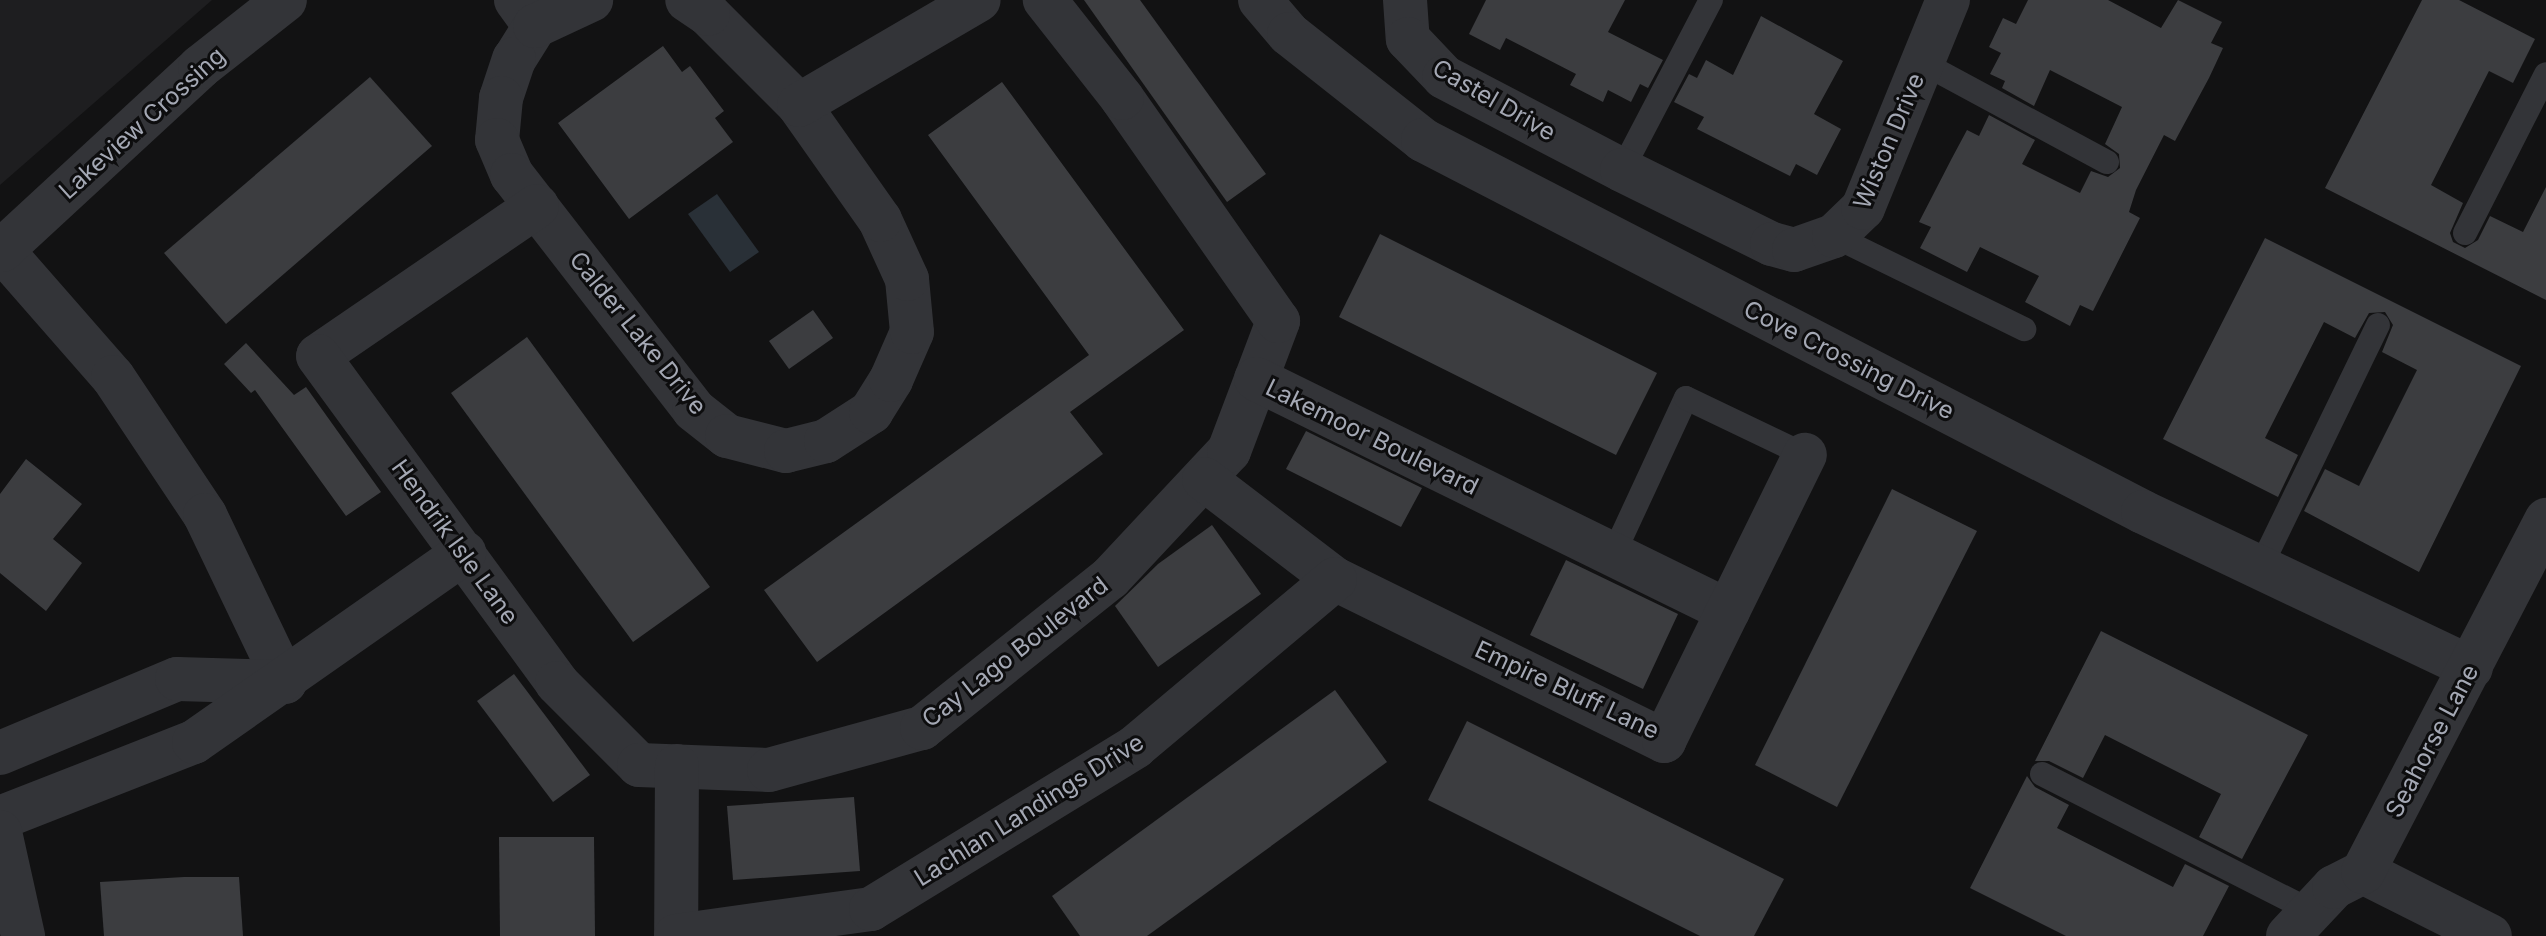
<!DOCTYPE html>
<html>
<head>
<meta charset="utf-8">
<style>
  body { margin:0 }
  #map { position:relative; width:2546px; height:936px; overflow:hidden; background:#121213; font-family:Inter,sans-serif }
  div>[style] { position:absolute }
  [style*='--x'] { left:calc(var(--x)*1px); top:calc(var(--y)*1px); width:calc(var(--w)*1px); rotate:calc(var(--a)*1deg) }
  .built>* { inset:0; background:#1e1e20 }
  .water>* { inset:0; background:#293037 }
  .building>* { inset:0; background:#3c3d40 }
  .service>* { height:24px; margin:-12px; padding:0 12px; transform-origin:12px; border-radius:12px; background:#333438 }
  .minor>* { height:44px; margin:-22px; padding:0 22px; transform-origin:22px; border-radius:22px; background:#333438 }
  span { translate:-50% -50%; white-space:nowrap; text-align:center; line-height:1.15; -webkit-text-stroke:6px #0d0d0e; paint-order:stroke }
  .street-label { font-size:24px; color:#a4a8b4 }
</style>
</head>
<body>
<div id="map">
  <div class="built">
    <i style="clip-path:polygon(0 0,212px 0,0 185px)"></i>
  </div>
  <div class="water">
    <i style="clip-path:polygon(717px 194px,759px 252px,730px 272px,688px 214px)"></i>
  </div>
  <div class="building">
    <i style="clip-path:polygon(1084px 0,1140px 0,1266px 174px,1227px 202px)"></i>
    <i style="clip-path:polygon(1486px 0,1625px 0,1608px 32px,1663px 60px,1648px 88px,1640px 84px,1631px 102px,1608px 90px,1603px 102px,1570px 85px,1576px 74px,1506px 38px,1500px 50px,1469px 34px)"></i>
    <i style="clip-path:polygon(2028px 0,2108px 0,2161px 28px,2178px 0,2222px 22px,2211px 43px,2223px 48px,2209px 78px,2175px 141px,2164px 135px,2136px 190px,2129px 212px,2140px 218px,2093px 311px,2080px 305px,2070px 326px,2025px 302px,2039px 276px,1980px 247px,1967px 272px,1920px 248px,1931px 227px,1919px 222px,1952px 158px,1967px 130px,1979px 136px,1989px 115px,2035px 140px,2022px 164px,2080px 193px,2091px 171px,2108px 177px,2120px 168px,2119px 154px,2105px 144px,2122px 107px,2050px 70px,2034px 106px,2002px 88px,2005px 81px,1990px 74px,2001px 53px,1989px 47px,2003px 18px,2016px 24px)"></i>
    <i style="clip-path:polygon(2422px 0,2459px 0,2535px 39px,2513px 83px,2489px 71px,2431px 185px,2463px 203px,2450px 233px,2453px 242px,2465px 248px,2478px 240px,2490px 216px,2523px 232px,2546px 187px,2546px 300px,2325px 188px)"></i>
    <i style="clip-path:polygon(1761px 16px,1843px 61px,1814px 114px,1841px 129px,1817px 175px,1796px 164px,1790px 176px,1697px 129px,1704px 117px,1674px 102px,1689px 74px,1697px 78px,1706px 60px,1733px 75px)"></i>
    <i style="clip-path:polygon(663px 46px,682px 72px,690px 66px,724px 111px,715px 118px,733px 142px,629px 219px,558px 123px)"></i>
    <i style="clip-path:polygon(370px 77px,432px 146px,226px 324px,164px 253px)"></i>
    <i style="clip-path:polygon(1002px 82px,1184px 330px,1070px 412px,1103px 454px,817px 662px,764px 590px,1089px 355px,928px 135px)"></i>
    <i style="clip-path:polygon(1380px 234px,1657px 373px,1616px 455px,1339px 317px)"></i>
    <i style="clip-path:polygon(2265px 238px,2521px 366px,2419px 572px,2304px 511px,2325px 469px,2359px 486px,2417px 370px,2382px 352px,2393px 325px,2385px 312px,2369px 313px,2355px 338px,2324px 322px,2265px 438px,2298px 455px,2278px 497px,2163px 439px)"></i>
    <i style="clip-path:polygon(813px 310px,833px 338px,789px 369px,769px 341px)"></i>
    <i style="clip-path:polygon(527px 337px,710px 587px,633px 642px,451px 393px)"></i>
    <i style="clip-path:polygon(246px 343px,294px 395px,306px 387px,381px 492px,346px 516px,255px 390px,251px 393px,224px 364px)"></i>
    <i style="clip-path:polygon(1306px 431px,1422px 488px,1401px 527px,1286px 469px)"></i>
    <i style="clip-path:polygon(26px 459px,82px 504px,53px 539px,82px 563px,46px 611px,0 573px,0 494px)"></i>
    <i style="clip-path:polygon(1892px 489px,1977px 531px,1837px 807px,1755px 765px)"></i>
    <i style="clip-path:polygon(1212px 525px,1261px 594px,1158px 667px,1115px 606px,1158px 564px)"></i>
    <i style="clip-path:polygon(1566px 560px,1678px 614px,1643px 689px,1530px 635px)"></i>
    <i style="clip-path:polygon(2101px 631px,2308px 735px,2242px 859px,2199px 837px,2221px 794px,2105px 735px,2083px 778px,2049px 761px,2035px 761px)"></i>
    <i style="clip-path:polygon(514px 674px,590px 775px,553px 802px,477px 701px)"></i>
    <i style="clip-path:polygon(1335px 690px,1387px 762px,1147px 936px,1080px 936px,1052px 896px)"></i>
    <i style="clip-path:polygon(1467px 721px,1784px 879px,1754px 936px,1700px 936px,1428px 800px)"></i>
    <i style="clip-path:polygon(2027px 776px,2035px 787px,2069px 805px,2057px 828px,2173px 887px,2185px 864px,2229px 886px,2203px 936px,2066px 936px,1970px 888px)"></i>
    <i style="clip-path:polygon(854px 797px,860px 871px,733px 880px,727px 806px)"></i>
    <i style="clip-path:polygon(499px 837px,594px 837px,595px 936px,500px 936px)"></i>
    <i style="clip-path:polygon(184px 877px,239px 877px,243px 936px,104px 936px,100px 882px)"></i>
  </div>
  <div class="service">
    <i style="--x:1923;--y:63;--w:209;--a:28.3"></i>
    <i style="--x:1622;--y:170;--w:192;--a:-62.4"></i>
    <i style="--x:2465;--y:233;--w:178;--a:-63"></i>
    <i style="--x:1834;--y:236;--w:212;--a:26.1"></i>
    <i style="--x:1613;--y:555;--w:173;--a:-65.1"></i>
    <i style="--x:1686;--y:398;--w:132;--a:25.6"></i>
    <i style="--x:2260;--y:568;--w:270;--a:-64.1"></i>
    <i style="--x:2042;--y:774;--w:300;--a:27"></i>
  </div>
  <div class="minor">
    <i style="--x:516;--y:0;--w:32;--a:54"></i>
    <i style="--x:535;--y:26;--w:39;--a:122"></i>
    <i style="--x:514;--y:59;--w:41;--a:108.4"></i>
    <i style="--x:501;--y:98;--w:42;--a:95.4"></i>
    <i style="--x:497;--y:140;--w:38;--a:67"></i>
    <i style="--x:512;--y:175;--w:297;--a:52.2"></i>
    <i style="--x:694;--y:410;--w:42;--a:38.2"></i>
    <i style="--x:727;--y:436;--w:61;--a:14.3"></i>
    <i style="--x:786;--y:451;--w:41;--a:-14"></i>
    <i style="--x:826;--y:441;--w:54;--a:-32.8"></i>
    <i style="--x:871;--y:412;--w:38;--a:-58"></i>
    <i style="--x:891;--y:380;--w:52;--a:-66.4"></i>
    <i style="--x:912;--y:332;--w:53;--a:-95.4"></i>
    <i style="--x:907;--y:279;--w:65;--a:-114.6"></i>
    <i style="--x:880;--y:220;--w:141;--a:-125.2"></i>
    <i style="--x:799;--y:105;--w:129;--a:-135"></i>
    <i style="--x:708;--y:14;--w:25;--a:-146"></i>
    <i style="--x:1260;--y:0;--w:45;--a:49.5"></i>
    <i style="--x:1289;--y:34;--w:171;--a:38.3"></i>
    <i style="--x:1423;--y:140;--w:810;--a:27.32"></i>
    <i style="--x:2143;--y:512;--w:363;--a:25.4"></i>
    <i style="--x:1405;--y:0;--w:39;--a:86"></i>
    <i style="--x:1408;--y:39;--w:52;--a:46.5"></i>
    <i style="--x:1444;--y:77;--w:201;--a:27.6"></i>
    <i style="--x:1622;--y:170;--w:167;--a:26.3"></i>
    <i style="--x:1772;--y:244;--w:23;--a:15"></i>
    <i style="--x:1794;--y:250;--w:42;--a:-19.3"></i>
    <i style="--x:1834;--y:236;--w:40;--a:-44"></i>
    <i style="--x:1863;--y:208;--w:225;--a:-67.8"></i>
    <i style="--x:535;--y:26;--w:62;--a:-24.9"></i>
    <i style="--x:799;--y:105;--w:208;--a:-30.3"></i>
    <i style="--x:537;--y:206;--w:265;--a:145.6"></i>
    <i style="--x:318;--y:356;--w:405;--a:53.8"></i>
    <i style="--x:557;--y:683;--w:116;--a:45"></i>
    <i style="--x:639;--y:765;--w:130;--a:2.2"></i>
    <i style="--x:769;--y:770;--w:159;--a:-15.4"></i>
    <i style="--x:922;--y:728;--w:241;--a:-38.6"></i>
    <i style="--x:1110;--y:578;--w:174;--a:-46.9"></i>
    <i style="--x:1229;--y:451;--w:139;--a:-69.3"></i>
    <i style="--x:1278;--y:321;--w:272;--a:-125"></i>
    <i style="--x:1122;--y:98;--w:125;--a:-128.2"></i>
    <i style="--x:0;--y:248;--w:171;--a:48.8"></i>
    <i style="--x:113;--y:377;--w:166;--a:56.3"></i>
    <i style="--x:205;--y:515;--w:185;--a:64.4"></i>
    <i style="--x:2;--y:250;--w:270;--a:-42.7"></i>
    <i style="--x:200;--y:67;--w:108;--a:-38.2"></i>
    <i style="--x:1256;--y:379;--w:526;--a:26.18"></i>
    <i style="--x:1204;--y:479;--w:165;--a:37.4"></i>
    <i style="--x:1335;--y:579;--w:367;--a:26.2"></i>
    <i style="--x:1664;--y:741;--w:319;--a:-63.8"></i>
    <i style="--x:0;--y:753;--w:192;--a:-22.7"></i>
    <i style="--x:177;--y:679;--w:108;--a:1.6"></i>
    <i style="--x:677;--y:766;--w:170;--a:90.3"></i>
    <i style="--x:676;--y:936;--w:197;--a:-7.9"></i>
    <i style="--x:871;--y:909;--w:310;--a:-31.5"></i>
    <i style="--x:1135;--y:747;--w:261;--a:-40"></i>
    <i style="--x:0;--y:818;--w:208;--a:-21.4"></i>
    <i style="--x:194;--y:742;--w:330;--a:-35"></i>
    <i style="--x:0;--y:832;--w:107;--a:77.5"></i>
    <i style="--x:2363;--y:872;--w:142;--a:26.7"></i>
    <i style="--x:2288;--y:936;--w:67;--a:-46.8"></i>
    <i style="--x:2334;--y:887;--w:33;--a:-27"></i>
    <i style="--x:2363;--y:872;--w:397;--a:-62.5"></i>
  </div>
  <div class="street-label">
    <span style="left:1494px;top:100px;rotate:30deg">Castel Drive</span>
    <span style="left:142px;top:123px;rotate:-42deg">Lakeview Crossing</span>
    <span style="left:1889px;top:141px;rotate:-67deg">Wiston Drive</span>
    <span style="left:638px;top:333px;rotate:51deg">Calder Lake Drive</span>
    <span style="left:1849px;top:360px;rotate:27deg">Cove Crossing Drive</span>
    <span style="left:1372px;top:437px;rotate:26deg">Lakemoor Boulevard</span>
    <span style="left:455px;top:542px;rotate:54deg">Hendrik Isle Lane</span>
    <span style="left:1015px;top:652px;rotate:-38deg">Cay Lago Boulevard</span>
    <span style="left:1567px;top:690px;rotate:25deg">Empire Bluff Lane</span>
    <span style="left:2432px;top:741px;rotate:-62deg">Seahorse Lane</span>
    <span style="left:1029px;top:810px;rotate:-32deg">Lachlan Landings Drive</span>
  </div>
</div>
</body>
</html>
